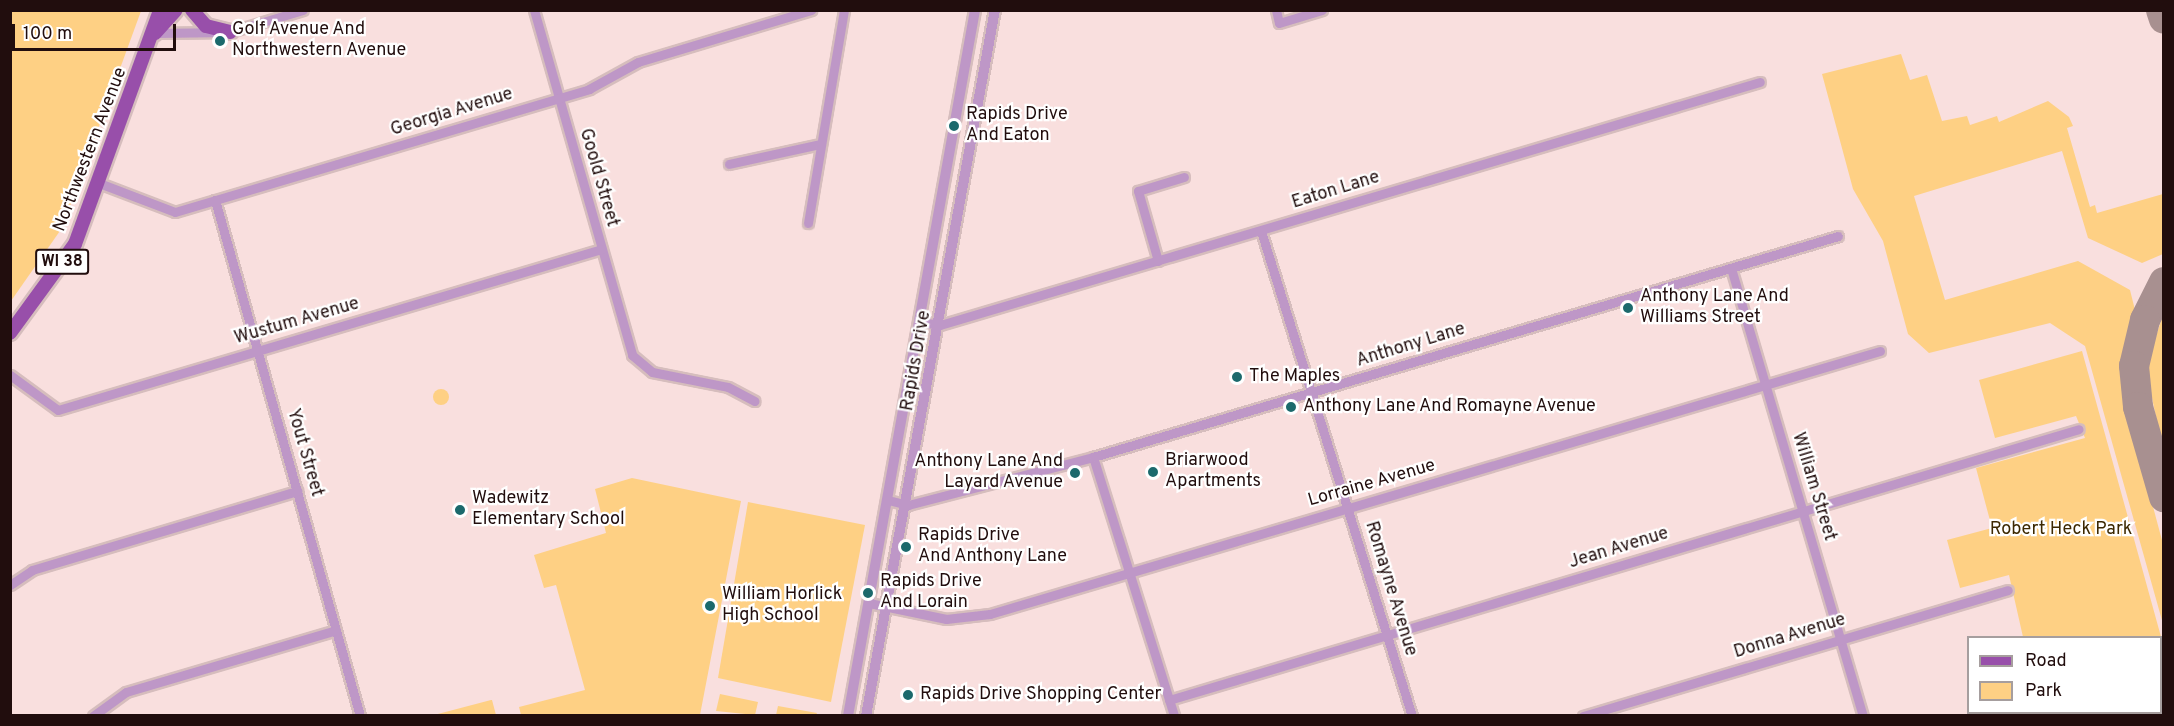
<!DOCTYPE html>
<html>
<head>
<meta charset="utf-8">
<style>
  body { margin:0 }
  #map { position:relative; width:2174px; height:726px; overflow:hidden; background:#f9dfde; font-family:Overpass,sans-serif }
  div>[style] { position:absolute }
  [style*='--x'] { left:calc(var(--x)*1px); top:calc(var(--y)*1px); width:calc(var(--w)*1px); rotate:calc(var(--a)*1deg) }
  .green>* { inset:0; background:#fed084 }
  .round { border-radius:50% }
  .taxiway>* { height:30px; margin:-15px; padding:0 15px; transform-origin:15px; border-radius:15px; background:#a89090 }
  .roads { filter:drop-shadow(2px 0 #d6bdbd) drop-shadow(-2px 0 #d6bdbd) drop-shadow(0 2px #d6bdbd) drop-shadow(0 -2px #d6bdbd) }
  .minor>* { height:9px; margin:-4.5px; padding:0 4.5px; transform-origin:4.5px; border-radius:4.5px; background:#be97c7 }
  .tertiary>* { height:10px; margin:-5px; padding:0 5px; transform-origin:5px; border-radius:5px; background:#be97c7 }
  .primary>* { height:14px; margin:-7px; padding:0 7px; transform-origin:7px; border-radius:7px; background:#984faa }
  .dots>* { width:16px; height:16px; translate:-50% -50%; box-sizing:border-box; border:3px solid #fff; border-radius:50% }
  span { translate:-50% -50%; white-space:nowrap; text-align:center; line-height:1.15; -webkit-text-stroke:4.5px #fff; paint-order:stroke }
  .shield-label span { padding:2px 4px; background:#fff; border:2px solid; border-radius:4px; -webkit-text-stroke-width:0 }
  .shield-label { font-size:16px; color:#210d0d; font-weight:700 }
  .poi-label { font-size:18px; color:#210d0d }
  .left { translate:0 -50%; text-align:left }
  .right { translate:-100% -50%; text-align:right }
  .street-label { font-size:18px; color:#210d0d }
  .park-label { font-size:18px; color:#3c2801 }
  .frame { position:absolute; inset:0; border:12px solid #210d0d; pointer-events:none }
  .legend { position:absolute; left:1967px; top:636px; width:195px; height:78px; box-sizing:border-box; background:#fff; border:2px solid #a69e9e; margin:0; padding:8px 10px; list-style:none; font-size:18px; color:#210d0d }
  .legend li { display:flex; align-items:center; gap:12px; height:30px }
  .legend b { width:30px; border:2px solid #a69e9e }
  .scale { position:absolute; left:12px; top:24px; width:164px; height:27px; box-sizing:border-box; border:3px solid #210d0d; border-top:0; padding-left:8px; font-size:18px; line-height:21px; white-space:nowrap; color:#210d0d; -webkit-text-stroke:4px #fff; paint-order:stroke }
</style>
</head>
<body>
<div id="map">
  <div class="green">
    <i style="clip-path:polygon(10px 11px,141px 11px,62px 228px,11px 301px)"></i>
    <i style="clip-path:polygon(1901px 54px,1910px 80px,1927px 75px,1942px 121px,1967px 116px,1970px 125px,1997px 116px,1999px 122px,2048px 101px,2069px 117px,2073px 126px,2067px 128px,2090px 207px,2095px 205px,2097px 213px,2163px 194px,2163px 254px,2142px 263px,2088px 238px,2062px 151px,1914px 196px,1945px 300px,2078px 261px,2130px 290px,2135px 310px,2125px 346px,2122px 391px,2163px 544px,2163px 624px,2085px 346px,2050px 323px,1929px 353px,1908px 334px,1883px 241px,1853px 189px,1822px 74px)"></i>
    <i style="clip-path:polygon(2163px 315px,2163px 450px,2148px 379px,2149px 357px)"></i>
    <i style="clip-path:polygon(2082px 351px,2163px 644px,2161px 664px,2160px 638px,2023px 637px,2009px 575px,1960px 588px,1947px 540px,1992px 528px,1976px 468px,2085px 438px,2076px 416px,1995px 438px,1979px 380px)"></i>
    <i class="round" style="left:433px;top:389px;width:16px;height:16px"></i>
    <i style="clip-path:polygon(632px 478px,741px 501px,700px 715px,521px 715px,519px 707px,585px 690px,556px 585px,544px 588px,534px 555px,606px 533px,595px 489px)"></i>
    <i style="clip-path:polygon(748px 502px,865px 525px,831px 702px,718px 678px)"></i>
    <i style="clip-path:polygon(720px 694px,758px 702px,755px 715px,716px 711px)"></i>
    <i style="clip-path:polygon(492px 700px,496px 715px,434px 715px,491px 700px)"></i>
    <i style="clip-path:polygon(778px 706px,817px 713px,816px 715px,776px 715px)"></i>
  </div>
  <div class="taxiway">
    <i style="--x:2161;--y:10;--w:9;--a:72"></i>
    <i style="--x:2164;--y:282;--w:42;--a:116.6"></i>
    <i style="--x:2145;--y:320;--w:47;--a:103.4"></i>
    <i style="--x:2134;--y:366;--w:41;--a:84.4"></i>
    <i style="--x:2138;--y:407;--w:94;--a:73.9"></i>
  </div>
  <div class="roads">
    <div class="minor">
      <i style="--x:534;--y:10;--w:359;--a:74.1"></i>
      <i style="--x:632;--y:355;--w:26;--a:40"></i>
      <i style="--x:652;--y:372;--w:77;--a:11.2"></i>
      <i style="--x:728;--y:387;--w:30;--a:28"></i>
      <i style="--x:1276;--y:10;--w:13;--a:77"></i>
      <i style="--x:1279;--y:23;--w:45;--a:-16.8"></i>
      <i style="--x:155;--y:33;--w:75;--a:-0.8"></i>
      <i style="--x:230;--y:32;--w:76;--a:-16.8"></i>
      <i style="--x:729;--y:164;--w:93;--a:-12.4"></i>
      <i style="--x:99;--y:183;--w:81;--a:20.9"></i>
      <i style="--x:175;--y:212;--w:432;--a:-16.5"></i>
      <i style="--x:589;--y:89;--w:56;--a:-28.9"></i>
      <i style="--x:638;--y:62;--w:181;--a:-16.7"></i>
      <i style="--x:215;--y:200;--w:536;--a:74.3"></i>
      <i style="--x:808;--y:223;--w:216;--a:-80.4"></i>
      <i style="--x:1261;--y:231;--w:508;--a:72.71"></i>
      <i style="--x:1158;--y:261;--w:73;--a:-105.9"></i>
      <i style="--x:1138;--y:191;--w:48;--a:-16.9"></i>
      <i style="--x:1731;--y:268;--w:467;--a:73.6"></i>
      <i style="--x:921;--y:322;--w:19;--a:9"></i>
      <i style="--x:940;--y:325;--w:855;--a:-16.51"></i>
      <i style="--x:10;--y:375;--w:59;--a:36.1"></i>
      <i style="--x:58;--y:410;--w:567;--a:-16.49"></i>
      <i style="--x:1093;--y:457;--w:271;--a:72.6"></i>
      <i style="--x:888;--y:500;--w:21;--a:14"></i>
      <i style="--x:908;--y:505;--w:191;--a:-14.5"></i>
      <i style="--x:1093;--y:457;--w:777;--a:-16.52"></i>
      <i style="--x:10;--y:585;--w:27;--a:-34"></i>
      <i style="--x:32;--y:570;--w:277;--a:-16.6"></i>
      <i style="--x:869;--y:603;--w:79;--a:11.7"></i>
      <i style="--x:946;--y:619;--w:44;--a:-6.5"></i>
      <i style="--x:990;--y:614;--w:928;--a:-16.46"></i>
      <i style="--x:2160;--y:692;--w:8;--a:60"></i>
      <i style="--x:1169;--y:700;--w:949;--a:-16.58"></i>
      <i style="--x:93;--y:716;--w:41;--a:-36"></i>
      <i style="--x:126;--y:692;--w:219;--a:-16.4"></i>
      <i style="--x:1583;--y:716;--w:443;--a:-16.5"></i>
      <i style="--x:2035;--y:716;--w:11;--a:-22"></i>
    </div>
    <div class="tertiary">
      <i style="--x:848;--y:716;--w:717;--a:-79.8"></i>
      <i style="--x:866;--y:716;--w:718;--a:-79.65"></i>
    </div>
    <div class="primary">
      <i style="--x:192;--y:10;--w:21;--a:49"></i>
      <i style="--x:206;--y:26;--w:25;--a:14"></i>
      <i style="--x:155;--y:33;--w:31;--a:-48"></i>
      <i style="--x:10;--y:333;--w:110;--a:-53.9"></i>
      <i style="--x:75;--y:244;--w:249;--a:-70"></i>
    </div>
  </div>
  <div class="dots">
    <i style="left:220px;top:41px;background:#1c696c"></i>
    <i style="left:954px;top:126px;background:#1c696c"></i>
    <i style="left:1628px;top:308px;background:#1c696c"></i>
    <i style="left:1237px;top:377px;background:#1c696c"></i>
    <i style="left:1291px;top:407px;background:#1c696c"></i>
    <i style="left:1153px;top:472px;background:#1c696c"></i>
    <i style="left:1075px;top:473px;background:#1c696c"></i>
    <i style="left:460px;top:510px;background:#1c696c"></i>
    <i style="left:906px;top:547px;background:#1c696c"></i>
    <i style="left:868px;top:593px;background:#1c696c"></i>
    <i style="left:710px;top:606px;background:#1c696c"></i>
    <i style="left:908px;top:695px;background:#1c696c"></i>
  </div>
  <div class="shield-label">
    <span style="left:62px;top:262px">WI 38</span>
  </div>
  <div class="poi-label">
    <span class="left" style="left:232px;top:41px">Golf Avenue And<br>Northwestern Avenue</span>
    <span class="left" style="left:966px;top:126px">Rapids Drive<br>And Eaton</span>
    <span class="left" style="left:1640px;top:308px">Anthony Lane And<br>Williams Street</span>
    <span class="left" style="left:1249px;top:377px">The Maples</span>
    <span class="left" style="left:1303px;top:407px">Anthony Lane And Romayne Avenue</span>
    <span class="left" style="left:1165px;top:472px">Briarwood<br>Apartments</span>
    <span class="right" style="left:1063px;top:473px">Anthony Lane And<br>Layard Avenue</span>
    <span class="left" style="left:472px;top:510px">Wadewitz<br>Elementary School</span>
    <span class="left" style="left:918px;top:547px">Rapids Drive<br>And Anthony Lane</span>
    <span class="left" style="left:880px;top:593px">Rapids Drive<br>And Lorain</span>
    <span class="left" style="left:722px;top:606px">William Horlick<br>High School</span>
    <span class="left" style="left:920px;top:695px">Rapids Drive Shopping Center</span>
  </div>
  <div class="street-label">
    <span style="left:452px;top:113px;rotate:-17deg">Georgia Avenue</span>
    <span style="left:91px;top:150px;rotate:-69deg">Northwestern Avenue</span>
    <span style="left:598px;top:178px;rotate:74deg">Goold Street</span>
    <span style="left:1336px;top:191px;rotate:-17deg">Eaton Lane</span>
    <span style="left:297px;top:322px;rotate:-16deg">Wustum Avenue</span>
    <span style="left:1411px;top:346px;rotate:-17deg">Anthony Lane</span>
    <span style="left:917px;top:361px;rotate:-80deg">Rapids Drive</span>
    <span style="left:304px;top:453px;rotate:74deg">Yout Street</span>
    <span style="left:1372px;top:484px;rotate:-16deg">Lorraine Avenue</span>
    <span style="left:1813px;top:487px;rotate:73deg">William Street</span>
    <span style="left:1619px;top:549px;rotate:-17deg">Jean Avenue</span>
    <span style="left:1390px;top:589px;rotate:73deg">Romayne Avenue</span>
    <span style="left:1790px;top:637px;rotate:-17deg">Donna Avenue</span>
  </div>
  <div class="park-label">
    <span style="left:2061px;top:530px">Robert Heck Park</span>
  </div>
  <div class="frame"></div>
  <ul class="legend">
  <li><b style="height:8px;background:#984faa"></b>Road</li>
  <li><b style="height:16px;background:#fed084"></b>Park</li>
  </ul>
  <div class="scale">100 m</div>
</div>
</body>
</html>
